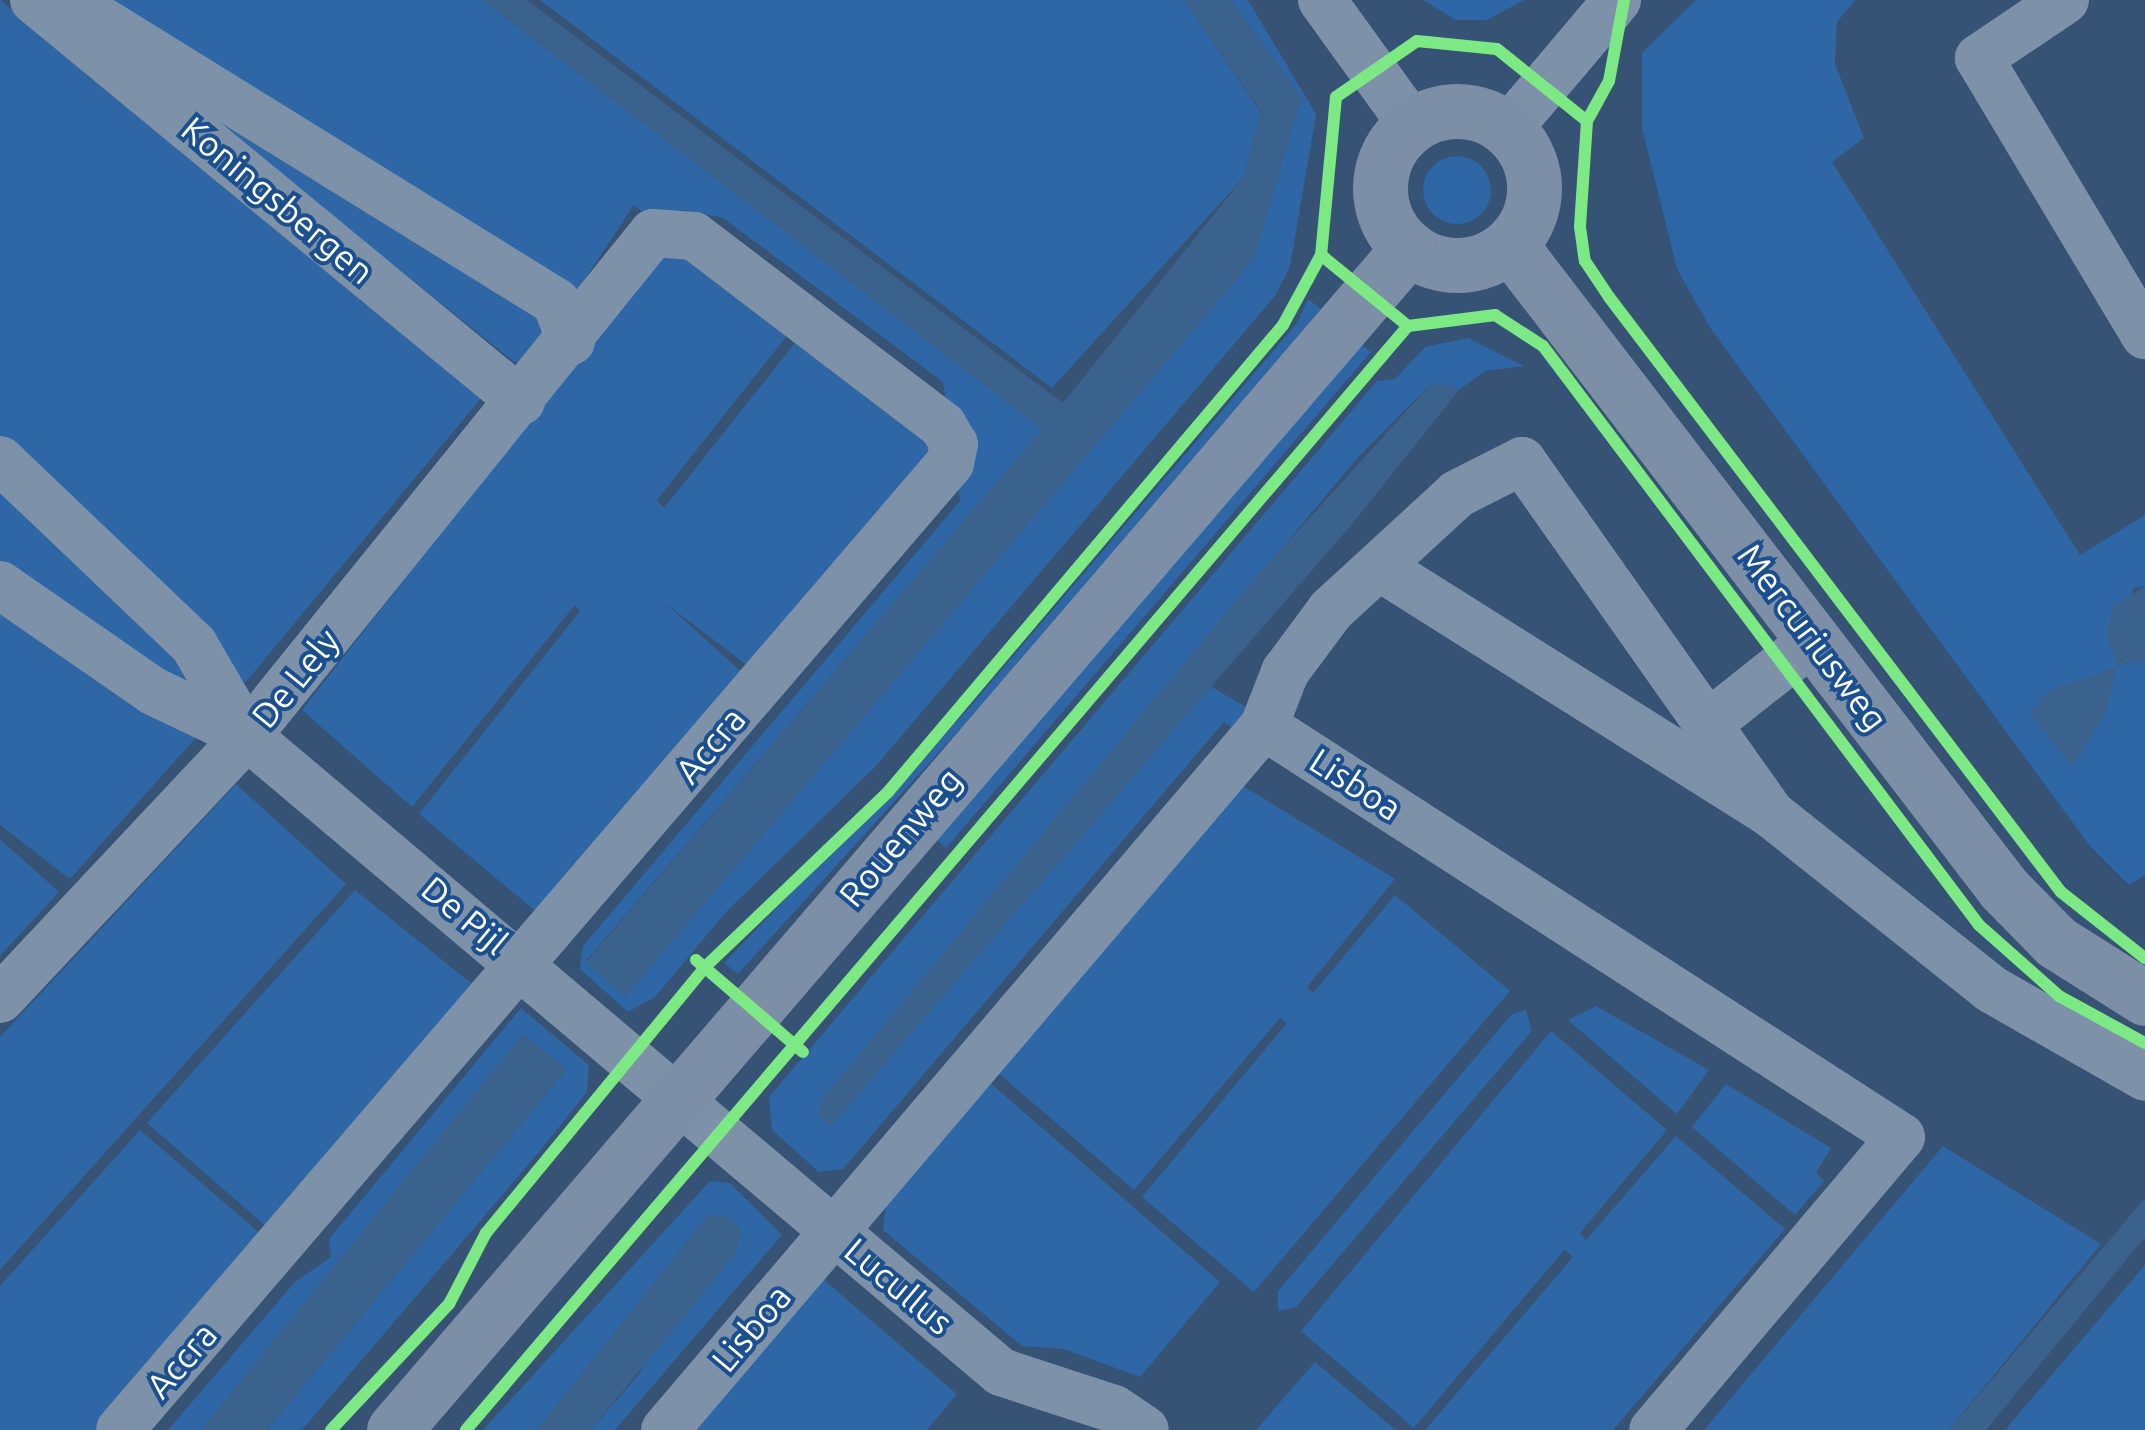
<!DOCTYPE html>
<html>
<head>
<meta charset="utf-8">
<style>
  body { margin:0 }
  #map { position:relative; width:2145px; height:1430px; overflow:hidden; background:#365274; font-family:Ubuntu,sans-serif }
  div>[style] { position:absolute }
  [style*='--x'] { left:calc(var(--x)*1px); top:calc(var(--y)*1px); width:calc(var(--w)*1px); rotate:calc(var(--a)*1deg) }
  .green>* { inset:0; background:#2f66a5 }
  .round { border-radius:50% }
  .water>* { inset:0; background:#3b618d }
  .minor>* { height:48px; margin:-24px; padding:0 24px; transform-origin:24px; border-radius:24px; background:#7d92a8 }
  .major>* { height:55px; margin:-27.5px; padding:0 27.5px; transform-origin:27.5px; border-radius:27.5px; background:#7d8ea7 }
  .major>.ring { margin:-27.5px; padding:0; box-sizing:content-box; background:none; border:55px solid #7d8ea7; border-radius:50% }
  .cycleway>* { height:12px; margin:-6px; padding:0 6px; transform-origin:6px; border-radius:6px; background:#7ce984 }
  span { translate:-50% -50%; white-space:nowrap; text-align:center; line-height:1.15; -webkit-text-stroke:8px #1b4f8f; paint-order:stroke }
  .street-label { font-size:35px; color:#fff }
</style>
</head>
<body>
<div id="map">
  <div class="green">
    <i style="clip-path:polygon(0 0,487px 391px,245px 683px,173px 599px,0 443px)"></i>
    <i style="clip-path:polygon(111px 0,483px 0,1043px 429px,586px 961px,625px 997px,948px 613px,1302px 98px,1231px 0,1248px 0,1316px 114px,1290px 267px,1275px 296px,876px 766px,727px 911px,655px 997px,628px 1012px,580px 969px,583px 946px,960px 501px,943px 382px,723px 218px,682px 210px,650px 218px,634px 205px,577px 291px)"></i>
    <i style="clip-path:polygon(540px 0,1184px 0,1261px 112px,1244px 177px,1052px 388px)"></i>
    <i style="clip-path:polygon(1423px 0,1524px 0,1487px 20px,1456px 20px)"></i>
    <i style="clip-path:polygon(1696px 0,1855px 0,1837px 22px,1835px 64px,1864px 138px,1832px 162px,2080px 555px,2145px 515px,2145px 586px,2133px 588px,2118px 665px,2145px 660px,2145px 875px,2129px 885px,2090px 846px,1711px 329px,1677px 269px,1642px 128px,1642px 53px)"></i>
    <i style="clip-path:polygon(160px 78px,530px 303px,546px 327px,527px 372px)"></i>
    <i class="round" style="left:1423px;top:156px;width:68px;height:68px"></i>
    <i style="clip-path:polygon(672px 238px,790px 332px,657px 500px,664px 508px,799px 338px,939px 453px,751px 668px,665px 603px,745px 675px,539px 914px,419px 814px,580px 611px,575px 605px,412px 807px,302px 710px)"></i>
    <i style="clip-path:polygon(1308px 299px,1321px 309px,970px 718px,738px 974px,724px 963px,969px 708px,1297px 323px)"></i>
    <i style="clip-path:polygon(1468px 338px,1524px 366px,1485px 371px,1459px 390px,1430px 385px,1359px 456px,1145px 712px,830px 1126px,1207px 684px,1254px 712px,1238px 732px,1224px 722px,843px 1169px,819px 1172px,772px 1130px,769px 1097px,1377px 381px,1395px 379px,1425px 347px)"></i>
    <i style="clip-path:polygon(1357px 341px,1371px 352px,946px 848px,931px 835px)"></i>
    <i style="clip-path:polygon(0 475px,169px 639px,205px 694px,0 571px)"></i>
    <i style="clip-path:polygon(0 590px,199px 734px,70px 879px,0 825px)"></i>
    <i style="clip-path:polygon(236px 784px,346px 884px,0 1270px,0 1037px)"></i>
    <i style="clip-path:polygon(1243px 786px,1395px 879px,1307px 987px,1313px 993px,1395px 895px,1510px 991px,1254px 1292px,1142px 1197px,1287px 1023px,1280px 1018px,1134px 1190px,997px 1072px)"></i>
    <i style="clip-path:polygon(0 839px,59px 892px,0 956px)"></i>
    <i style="clip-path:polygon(355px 890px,476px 987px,268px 1228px,147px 1123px)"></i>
    <i style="clip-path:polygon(1596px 1006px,1709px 1070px,1677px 1114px,1568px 1020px)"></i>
    <i style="clip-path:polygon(521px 1008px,589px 1065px,587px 1092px,539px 1152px,302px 1430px,267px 1430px,567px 1069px,524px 1035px,201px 1430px,168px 1430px,295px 1282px,331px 1257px,329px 1239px)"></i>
    <i style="clip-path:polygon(1526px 1010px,1532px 1031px,1296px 1307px,1278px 1311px,1278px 1291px,1512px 1014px)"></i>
    <i style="clip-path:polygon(1551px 1031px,1667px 1130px,1580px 1233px,1586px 1240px,1676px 1136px,1785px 1229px,1613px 1430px,1425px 1430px,1573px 1257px,1565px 1249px,1414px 1428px,1301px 1331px)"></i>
    <i style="clip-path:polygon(988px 1081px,1220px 1282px,1140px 1377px,1064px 1349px,1022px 1346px,883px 1230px,886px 1204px)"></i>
    <i style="clip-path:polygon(1726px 1084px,1831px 1148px,1816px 1173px,1824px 1181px,1795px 1215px,1692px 1127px)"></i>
    <i style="clip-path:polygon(140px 1130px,262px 1235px,100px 1430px,0 1430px,0 1286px)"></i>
    <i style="clip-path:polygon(1943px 1146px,2101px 1244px,1949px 1430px,1704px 1430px)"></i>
    <i style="clip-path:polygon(710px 1181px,730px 1183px,782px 1235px,615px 1430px,591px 1430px,640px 1373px,709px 1214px,537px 1430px,483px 1430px)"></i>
    <i style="clip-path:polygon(2145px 1265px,2145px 1430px,2005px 1430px)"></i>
    <i style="clip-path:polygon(823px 1279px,957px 1394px,927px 1430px,692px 1430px)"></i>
    <i style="clip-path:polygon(1315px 1362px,1396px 1430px,1256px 1430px)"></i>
  </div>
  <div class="water">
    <i style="clip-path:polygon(483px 0,527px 0,1063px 403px,1244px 177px,1261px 111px,1184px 0,1231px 0,1302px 98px,1254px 259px,625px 997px,586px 962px,1042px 429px)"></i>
    <i style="clip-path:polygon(1448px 384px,1459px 390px,1353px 523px,830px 1127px,818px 1113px,823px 1098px,1255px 578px,1430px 385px)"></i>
    <i style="clip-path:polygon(2145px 586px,2145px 660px,2117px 665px,2107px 634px,2113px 606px)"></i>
    <i style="clip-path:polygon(2117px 667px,2106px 712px,2073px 766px,2030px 714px,2049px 690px)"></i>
    <i style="clip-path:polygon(523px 1034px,567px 1069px,267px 1430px,201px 1430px)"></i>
    <i style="clip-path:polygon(2145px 1198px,2145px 1237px,1986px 1430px,1949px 1430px)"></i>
    <i style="clip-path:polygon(709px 1214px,731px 1218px,742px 1233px,735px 1254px,591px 1430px,537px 1430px)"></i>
  </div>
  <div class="minor">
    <i style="--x:34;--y:0;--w:631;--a:39.47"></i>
    <i style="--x:1322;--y:0;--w:154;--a:54.2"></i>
    <i style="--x:2065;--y:0;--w:104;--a:146"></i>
    <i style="--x:1979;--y:58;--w:323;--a:59.1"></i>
    <i style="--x:86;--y:11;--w:553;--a:31.76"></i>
    <i style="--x:556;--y:302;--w:42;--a:69"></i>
    <i style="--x:1508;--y:129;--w:169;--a:-49.8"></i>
    <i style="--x:0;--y:460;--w:268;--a:43.6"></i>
    <i style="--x:194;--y:645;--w:105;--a:59.8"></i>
    <i style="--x:0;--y:585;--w:186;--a:34.7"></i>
    <i style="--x:153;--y:691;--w:104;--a:25.6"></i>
    <i style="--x:247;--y:736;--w:986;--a:40.15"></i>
    <i style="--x:1001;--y:1372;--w:119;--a:18.1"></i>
    <i style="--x:1114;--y:1409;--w:37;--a:34"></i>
    <i style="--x:1708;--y:724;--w:135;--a:-38.4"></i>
    <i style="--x:1264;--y:726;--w:58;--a:-68.7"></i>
    <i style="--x:1285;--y:672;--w:77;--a:-53.4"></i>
    <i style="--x:1331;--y:610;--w:171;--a:-42.6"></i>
    <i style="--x:1457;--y:494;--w:73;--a:-26.9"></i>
    <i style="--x:1522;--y:461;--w:431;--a:54.8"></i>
    <i style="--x:1770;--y:813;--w:462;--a:-147.8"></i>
    <i style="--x:1770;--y:813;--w:283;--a:38.5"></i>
    <i style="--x:1991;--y:989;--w:177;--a:29.7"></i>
    <i style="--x:0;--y:999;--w:361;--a:-46.8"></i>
    <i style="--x:247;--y:736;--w:646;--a:-51.09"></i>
    <i style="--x:653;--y:233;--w:41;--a:4.2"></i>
    <i style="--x:694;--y:236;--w:313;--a:37.3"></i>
    <i style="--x:943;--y:426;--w:21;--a:59"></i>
    <i style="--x:954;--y:444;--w:19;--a:102"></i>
    <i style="--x:950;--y:463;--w:1274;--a:130.64"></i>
    <i style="--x:665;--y:1430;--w:924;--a:-49.61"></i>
    <i style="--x:1264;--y:726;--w:758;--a:32.83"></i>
    <i style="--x:1901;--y:1137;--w:384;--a:130.2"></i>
  </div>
  <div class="major">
    <i class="ring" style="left:1380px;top:111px;width:99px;height:99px"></i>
    <i style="--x:1510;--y:245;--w:812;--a:52.51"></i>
    <i style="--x:2004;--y:889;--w:74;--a:45.5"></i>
    <i style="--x:2056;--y:942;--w:105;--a:32.2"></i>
    <i style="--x:394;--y:1430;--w:1558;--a:-49.35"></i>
  </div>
  <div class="cycleway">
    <i style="--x:1336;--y:97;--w:159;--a:95.4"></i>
    <i style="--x:1321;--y:255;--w:112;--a:39.2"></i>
    <i style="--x:1408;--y:326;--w:88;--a:-7.2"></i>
    <i style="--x:1495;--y:315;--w:57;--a:32.9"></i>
    <i style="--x:1543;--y:346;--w:725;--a:53.02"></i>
    <i style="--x:1979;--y:925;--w:107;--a:41.6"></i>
    <i style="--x:2059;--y:996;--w:98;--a:28.7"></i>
    <i style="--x:1336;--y:97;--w:98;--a:-34.7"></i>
    <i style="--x:1417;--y:41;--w:80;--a:5.7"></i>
    <i style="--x:1497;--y:49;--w:115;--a:38.7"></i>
    <i style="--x:1587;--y:121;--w:106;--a:93.8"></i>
    <i style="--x:1580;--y:227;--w:34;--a:82"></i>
    <i style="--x:1585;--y:261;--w:43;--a:56.3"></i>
    <i style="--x:1609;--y:297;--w:747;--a:52.78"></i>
    <i style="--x:2061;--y:892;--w:107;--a:38.2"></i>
    <i style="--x:1587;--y:121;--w:46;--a:-61.2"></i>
    <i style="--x:1609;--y:81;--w:82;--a:-79.5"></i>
    <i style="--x:696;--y:960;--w:141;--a:40.7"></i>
    <i style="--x:331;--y:1430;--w:173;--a:-46.9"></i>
    <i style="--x:449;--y:1304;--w:80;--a:-62.5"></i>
    <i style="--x:486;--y:1233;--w:345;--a:-50.5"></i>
    <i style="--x:705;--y:967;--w:253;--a:-43.7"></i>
    <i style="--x:888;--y:792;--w:612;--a:-49.77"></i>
    <i style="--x:1283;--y:325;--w:80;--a:-61.5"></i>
    <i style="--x:466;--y:1430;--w:1451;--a:-49.53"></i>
  </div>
  <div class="street-label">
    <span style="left:278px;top:200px;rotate:40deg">Koningsbergen</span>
    <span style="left:1813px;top:637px;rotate:53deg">Mercuriusweg</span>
    <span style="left:295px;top:678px;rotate:-51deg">De Lely</span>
    <span style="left:710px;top:745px;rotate:-50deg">Accra</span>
    <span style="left:1356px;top:784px;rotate:33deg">Lisboa</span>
    <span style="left:900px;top:837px;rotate:-50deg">Rouenweg</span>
    <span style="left:465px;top:915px;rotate:40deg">De Pijl</span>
    <span style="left:899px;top:1286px;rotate:40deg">Lucullus</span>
    <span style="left:751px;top:1328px;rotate:-50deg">Lisboa</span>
    <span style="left:181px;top:1360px;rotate:-49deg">Accra</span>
  </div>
</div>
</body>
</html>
